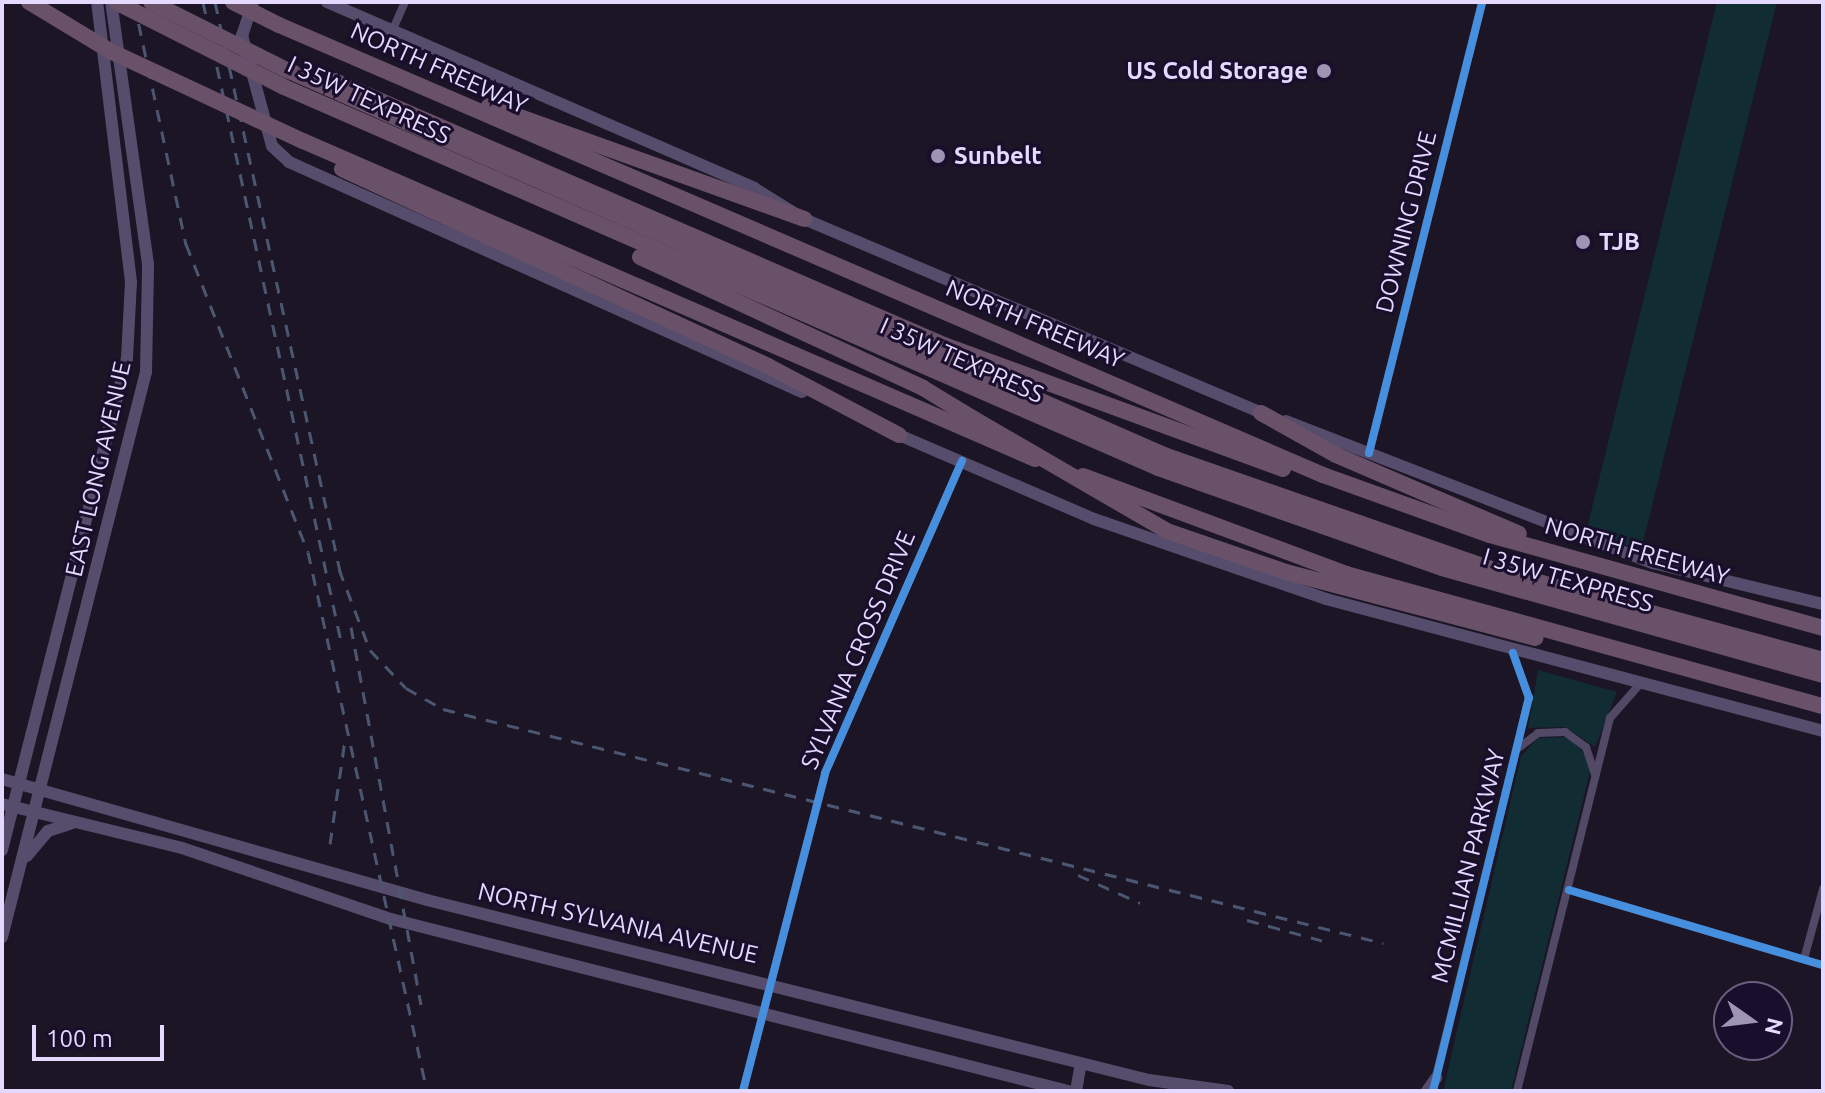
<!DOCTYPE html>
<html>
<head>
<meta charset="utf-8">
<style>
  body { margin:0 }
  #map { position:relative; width:1825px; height:1093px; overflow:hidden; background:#1b1525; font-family:Ubuntu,sans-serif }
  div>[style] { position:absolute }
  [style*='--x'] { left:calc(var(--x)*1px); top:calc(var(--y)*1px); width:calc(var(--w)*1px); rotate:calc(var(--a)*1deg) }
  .green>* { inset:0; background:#122c34 }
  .street>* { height:8px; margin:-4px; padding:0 4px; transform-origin:4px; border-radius:4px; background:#514966 }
  .secondary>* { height:12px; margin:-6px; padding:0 6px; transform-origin:6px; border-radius:6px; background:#564d6c }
  .highway>* { height:16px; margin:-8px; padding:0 8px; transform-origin:8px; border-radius:8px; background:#6a516a }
  .rail>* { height:3px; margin-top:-1.5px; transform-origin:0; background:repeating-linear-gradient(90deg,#4b5771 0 12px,transparent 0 22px) }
  .highway-bridge>* { height:16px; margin:-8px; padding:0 8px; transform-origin:8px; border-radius:8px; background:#6a516a }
  .cycleway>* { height:8px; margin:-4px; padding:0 4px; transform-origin:4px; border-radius:4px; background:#468fdf }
  .dots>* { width:22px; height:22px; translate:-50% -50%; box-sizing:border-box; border:4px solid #190e2c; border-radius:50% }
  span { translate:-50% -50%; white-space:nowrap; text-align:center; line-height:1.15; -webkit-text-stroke:6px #190e2c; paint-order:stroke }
  .street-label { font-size:24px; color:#e5d9ff }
  .poi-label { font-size:24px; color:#e5d9ff; font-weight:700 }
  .right { translate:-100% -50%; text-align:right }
  .left { translate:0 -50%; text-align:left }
  .frame { position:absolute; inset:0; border:4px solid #e5d9ff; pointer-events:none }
  .north { position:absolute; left:1713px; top:981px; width:80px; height:80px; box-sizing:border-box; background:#190e2c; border:2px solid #6b5f80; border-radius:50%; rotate:104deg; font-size:22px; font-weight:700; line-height:32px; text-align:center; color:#e5d9ff }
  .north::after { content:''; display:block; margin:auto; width:28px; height:36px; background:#9e94b3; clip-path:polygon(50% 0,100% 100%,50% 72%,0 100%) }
  .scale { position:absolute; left:32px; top:1025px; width:132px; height:36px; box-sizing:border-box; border:4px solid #e5d9ff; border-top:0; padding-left:10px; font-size:24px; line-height:28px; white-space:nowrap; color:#e5d9ff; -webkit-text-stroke:6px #190e2c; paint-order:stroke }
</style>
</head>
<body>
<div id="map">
  <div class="green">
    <i style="clip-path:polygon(1717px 2px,1777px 2px,1641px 550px,1586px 532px)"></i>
    <i style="clip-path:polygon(1538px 670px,1617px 692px,1595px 747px,1565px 727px,1528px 728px)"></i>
    <i style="clip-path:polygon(1568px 737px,1585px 753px,1590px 772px,1511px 1091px,1443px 1091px,1521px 756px,1538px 738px)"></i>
  </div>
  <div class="street">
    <i style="--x:393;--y:29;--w:30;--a:-66"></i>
    <i style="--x:1369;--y:453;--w:465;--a:-75.9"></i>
    <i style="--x:1517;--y:749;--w:26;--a:-37"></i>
    <i style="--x:1538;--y:733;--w:27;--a:-2"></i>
    <i style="--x:1565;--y:732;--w:26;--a:36"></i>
    <i style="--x:1586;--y:747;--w:29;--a:72"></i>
    <i style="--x:1569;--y:890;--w:265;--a:16.5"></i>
    <i style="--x:1804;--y:959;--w:73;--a:-74.8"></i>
    <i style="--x:1435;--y:1080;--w:393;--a:-76.2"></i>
    <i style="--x:1529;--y:698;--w:48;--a:-109.6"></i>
    <i style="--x:743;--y:1091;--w:328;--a:-75.5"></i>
    <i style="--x:825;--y:773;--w:341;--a:-66.3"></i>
    <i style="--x:1517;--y:1091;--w:384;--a:-76"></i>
    <i style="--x:1610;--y:718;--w:45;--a:-48.6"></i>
  </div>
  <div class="secondary">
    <i style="--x:253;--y:2;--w:35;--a:108"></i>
    <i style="--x:242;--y:35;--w:115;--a:74.9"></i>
    <i style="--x:272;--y:146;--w:23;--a:43"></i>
    <i style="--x:289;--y:162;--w:562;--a:24.15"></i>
    <i style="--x:327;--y:2;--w:466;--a:23.5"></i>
    <i style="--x:754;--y:188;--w:59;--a:31.8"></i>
    <i style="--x:804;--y:219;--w:505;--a:22.96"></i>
    <i style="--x:1286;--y:421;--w:394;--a:21.2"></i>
    <i style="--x:1653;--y:563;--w:175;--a:13.6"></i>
    <i style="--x:892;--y:432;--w:220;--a:23.3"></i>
    <i style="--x:1094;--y:519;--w:245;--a:19"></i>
    <i style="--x:1326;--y:599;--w:514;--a:14.87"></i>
    <i style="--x:2;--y:779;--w:442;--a:15.9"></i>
    <i style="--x:427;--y:900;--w:744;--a:14"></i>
    <i style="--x:1149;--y:1080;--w:80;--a:7.9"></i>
    <i style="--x:2;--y:804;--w:185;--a:13.7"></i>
    <i style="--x:182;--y:848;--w:221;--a:18.8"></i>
    <i style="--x:391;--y:919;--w:699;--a:14.26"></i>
    <i style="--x:2;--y:850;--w:508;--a:-75.74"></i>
    <i style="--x:127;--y:358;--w:76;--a:-87"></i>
    <i style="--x:131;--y:282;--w:282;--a:-96.9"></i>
    <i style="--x:27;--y:856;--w:33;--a:-50"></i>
    <i style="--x:48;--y:831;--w:25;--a:-18"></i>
    <i style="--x:2;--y:937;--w:583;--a:-75.7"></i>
    <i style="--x:146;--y:372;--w:108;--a:-88.9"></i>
    <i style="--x:148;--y:264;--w:265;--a:-98"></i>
    <i style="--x:1076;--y:1091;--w:28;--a:-80"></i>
    <i style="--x:1427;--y:1091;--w:16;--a:-55"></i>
  </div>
  <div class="highway">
    <i style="--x:279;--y:25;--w:1137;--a:23.32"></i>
    <i style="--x:1323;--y:475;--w:177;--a:19.8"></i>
    <i style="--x:1490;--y:535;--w:346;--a:15.6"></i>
    <i style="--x:287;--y:70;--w:958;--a:23.7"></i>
    <i style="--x:1164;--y:455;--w:346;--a:19.2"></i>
    <i style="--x:1491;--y:569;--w:344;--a:15.3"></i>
    <i style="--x:335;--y:81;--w:664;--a:23.44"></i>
    <i style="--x:944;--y:345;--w:361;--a:20.1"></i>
    <i style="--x:284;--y:87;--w:953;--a:23.55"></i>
    <i style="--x:1158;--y:468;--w:301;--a:19.4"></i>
    <i style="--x:1442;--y:568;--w:396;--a:15.7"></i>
    <i style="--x:489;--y:106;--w:335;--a:19.7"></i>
    <i style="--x:303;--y:141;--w:798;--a:23.48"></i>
    <i style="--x:342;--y:169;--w:469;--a:24.8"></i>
    <i style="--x:768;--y:366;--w:148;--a:27.8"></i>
    <i style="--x:640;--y:257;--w:312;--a:24.8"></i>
    <i style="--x:923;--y:388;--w:60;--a:31.3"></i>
    <i style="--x:1261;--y:413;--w:86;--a:29.2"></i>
    <i style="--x:1336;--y:455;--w:199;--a:23.3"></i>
    <i style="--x:1083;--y:476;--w:281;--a:20.4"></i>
    <i style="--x:1346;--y:574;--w:495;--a:15.5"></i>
    <i style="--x:1286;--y:572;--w:258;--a:14.8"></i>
  </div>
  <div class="rail">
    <i style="--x:134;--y:2;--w:248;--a:77.9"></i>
    <i style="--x:186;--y:244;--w:331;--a:68.4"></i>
    <i style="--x:308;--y:552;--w:552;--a:77.55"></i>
    <i style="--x:203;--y:2;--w:659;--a:77.82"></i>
    <i style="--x:215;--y:2;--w:592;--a:77.61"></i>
    <i style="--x:339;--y:569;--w:87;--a:69.1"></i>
    <i style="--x:370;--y:650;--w:52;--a:46.5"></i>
    <i style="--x:406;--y:688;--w:43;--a:29.6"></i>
    <i style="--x:443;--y:709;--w:969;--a:13.98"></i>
    <i style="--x:351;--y:627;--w:384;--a:79.5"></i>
    <i style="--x:330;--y:844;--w:105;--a:-81.8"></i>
    <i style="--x:1078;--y:875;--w:68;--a:24.3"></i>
    <i style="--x:1247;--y:920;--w:80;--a:15.3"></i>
  </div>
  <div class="highway-bridge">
    <i style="--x:29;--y:2;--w:97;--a:31.1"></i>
    <i style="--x:112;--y:52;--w:211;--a:25"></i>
    <i style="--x:116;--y:2;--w:188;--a:26.8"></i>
    <i style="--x:151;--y:2;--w:152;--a:26.6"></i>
    <i style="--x:233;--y:2;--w:51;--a:26.6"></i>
    <i style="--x:974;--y:419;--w:223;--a:30.1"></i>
    <i style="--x:1167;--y:531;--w:126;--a:19"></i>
  </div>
  <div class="cycleway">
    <i style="--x:1369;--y:453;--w:465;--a:-75.9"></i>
    <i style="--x:1569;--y:890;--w:265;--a:16.5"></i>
    <i style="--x:743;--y:1091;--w:328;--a:-75.5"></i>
    <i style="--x:825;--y:773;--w:341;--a:-66.3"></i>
    <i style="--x:1433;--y:1091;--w:405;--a:-76.3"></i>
    <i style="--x:1529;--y:698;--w:48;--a:-109.6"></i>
  </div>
  <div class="dots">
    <i style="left:1324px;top:71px;background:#9e94b3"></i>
    <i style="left:938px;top:156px;background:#9e94b3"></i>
    <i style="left:1583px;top:242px;background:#9e94b3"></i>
  </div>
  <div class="street-label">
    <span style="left:439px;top:68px;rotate:24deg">NORTH FREEWAY</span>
    <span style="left:369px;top:100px;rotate:25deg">I 35W TEXPRESS</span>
    <span style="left:1406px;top:222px;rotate:-76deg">DOWNING DRIVE</span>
    <span style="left:1035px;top:324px;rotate:23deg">NORTH FREEWAY</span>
    <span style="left:962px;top:360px;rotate:24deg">I 35W TEXPRESS</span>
    <span style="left:98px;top:469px;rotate:-77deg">EAST LONG AVENUE</span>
    <span style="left:1637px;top:551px;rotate:16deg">NORTH FREEWAY</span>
    <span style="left:1568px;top:580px;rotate:16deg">I 35W TEXPRESS</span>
    <span style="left:858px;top:650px;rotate:-67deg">SYLVANIA CROSS DRIVE</span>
    <span style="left:1468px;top:866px;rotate:-76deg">MCMILLIAN PARKWAY</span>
    <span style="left:618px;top:923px;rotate:13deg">NORTH SYLVANIA AVENUE</span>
  </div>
  <div class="poi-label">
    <span class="right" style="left:1308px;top:71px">US Cold Storage</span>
    <span class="left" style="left:954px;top:156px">Sunbelt</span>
    <span class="left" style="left:1599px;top:242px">TJB</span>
  </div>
  <div class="frame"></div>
  <div class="north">N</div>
  <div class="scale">100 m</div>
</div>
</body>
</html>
